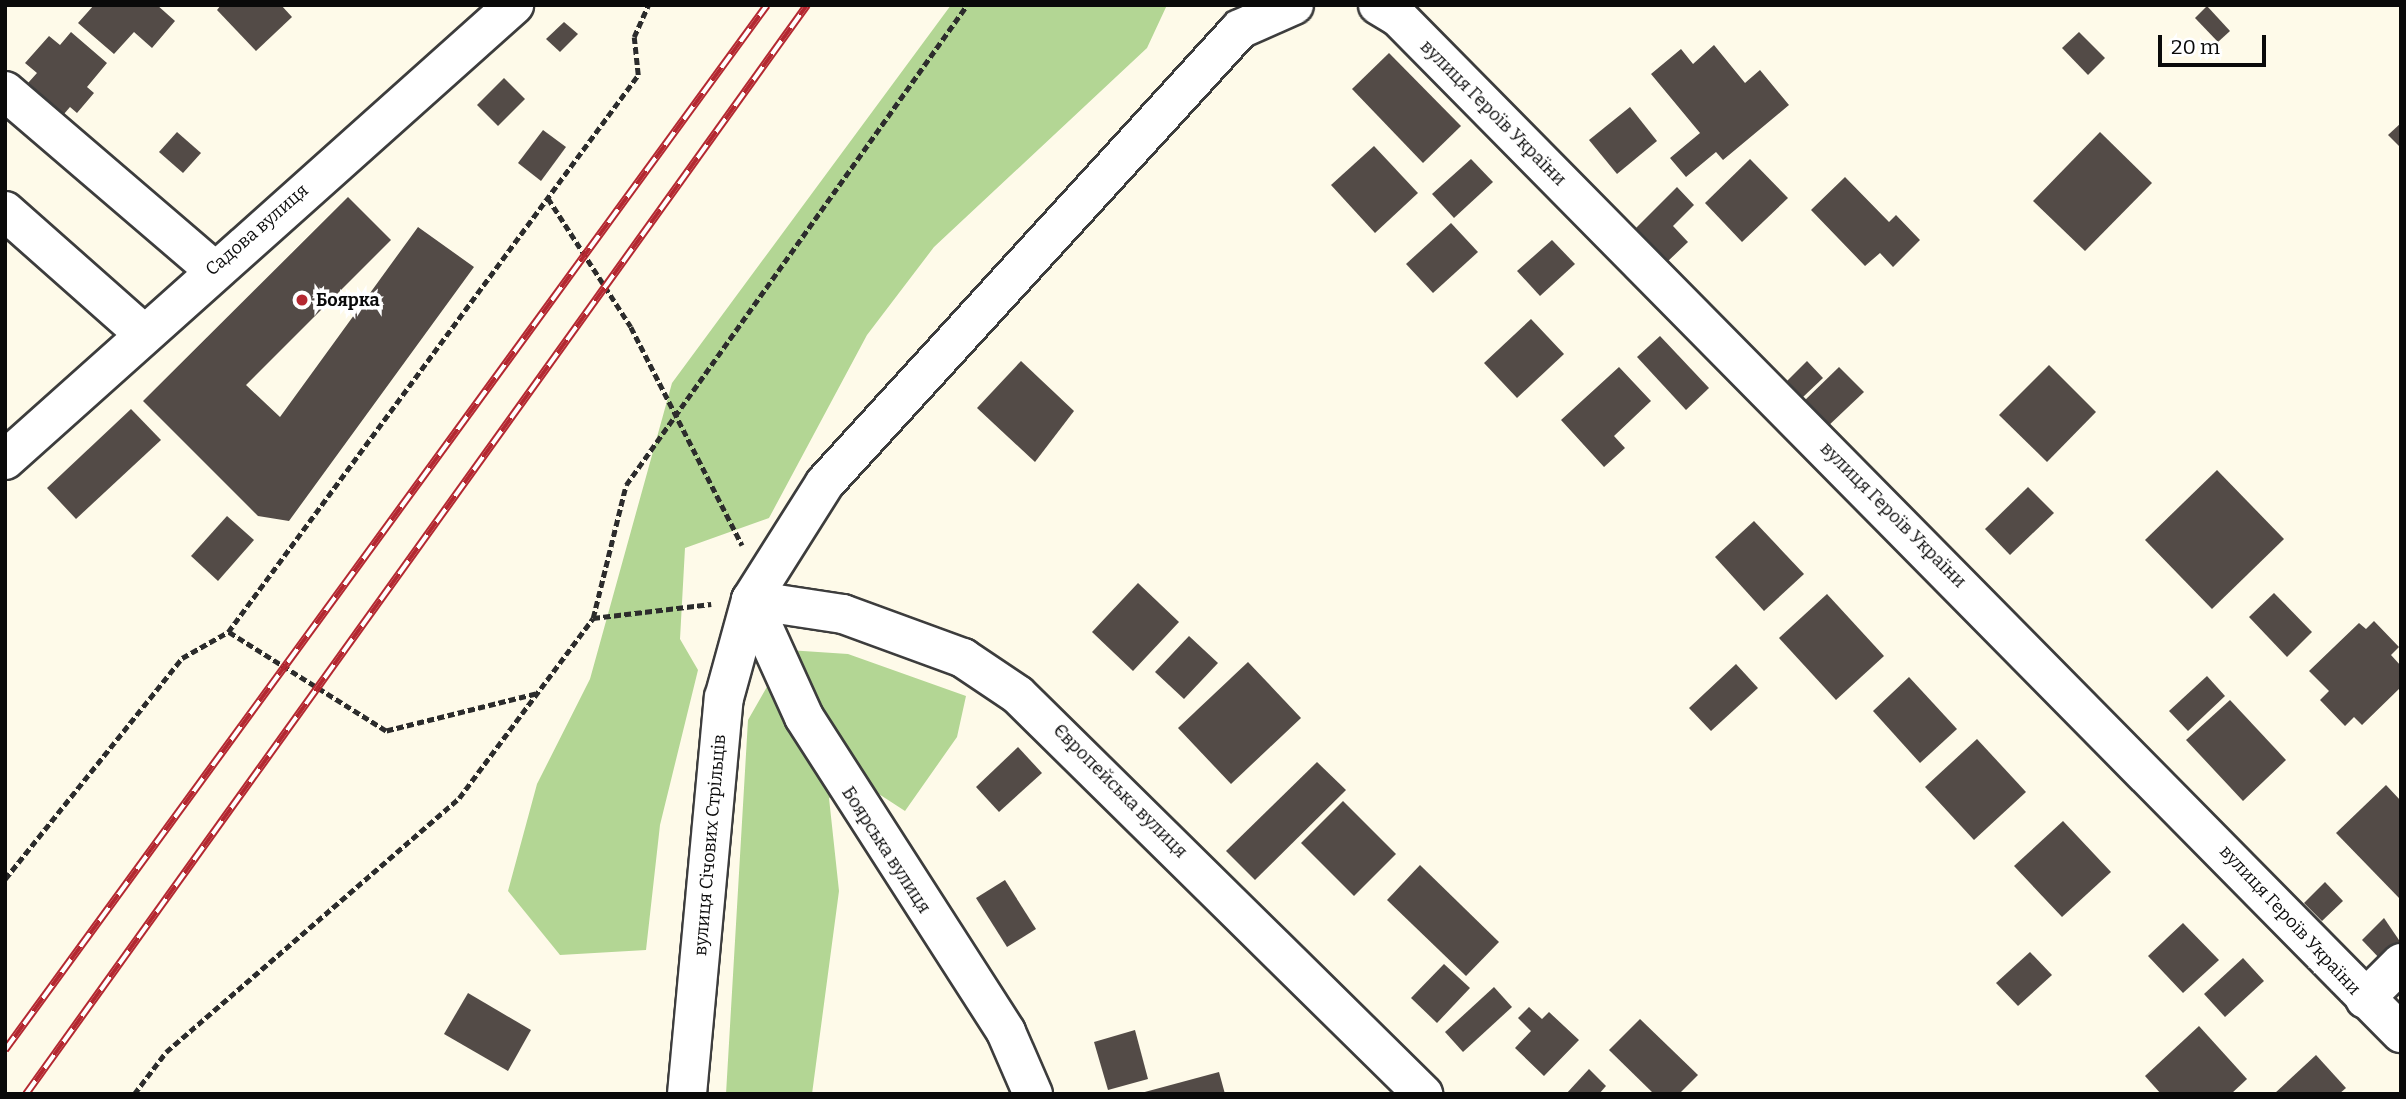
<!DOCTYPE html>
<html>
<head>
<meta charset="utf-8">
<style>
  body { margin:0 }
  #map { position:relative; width:2406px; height:1099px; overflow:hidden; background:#fefae9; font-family:Bitter,serif }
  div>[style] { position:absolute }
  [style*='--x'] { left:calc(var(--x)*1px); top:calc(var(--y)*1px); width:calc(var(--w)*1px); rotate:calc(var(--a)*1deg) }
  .forest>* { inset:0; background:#b3d694 }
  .building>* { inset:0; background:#534b47 }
  .path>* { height:4.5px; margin-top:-2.25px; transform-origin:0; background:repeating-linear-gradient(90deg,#2c2c2c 0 7px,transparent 0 10.5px) }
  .roads { filter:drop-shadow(2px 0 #3d3d3d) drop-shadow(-2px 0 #3d3d3d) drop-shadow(0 2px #3d3d3d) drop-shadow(0 -2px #3d3d3d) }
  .minor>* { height:38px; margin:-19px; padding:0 19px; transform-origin:19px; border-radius:19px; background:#fff }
  .rail>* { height:8px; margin-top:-4px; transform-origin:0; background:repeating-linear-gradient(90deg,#fff 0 16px,#b42831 0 32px); box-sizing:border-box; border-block:2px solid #b42831 }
  .dots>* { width:19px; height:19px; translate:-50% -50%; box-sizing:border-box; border:4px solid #fff; border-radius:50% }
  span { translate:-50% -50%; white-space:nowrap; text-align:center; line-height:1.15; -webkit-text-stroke:7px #fff; paint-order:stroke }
  .street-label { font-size:18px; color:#0a0a0a }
  .poi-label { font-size:18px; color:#0a0a0a; font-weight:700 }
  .left { translate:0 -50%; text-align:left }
  .frame { position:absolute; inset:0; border:7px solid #0a0a0a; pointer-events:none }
  .scale { position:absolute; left:2158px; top:35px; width:108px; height:32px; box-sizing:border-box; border:4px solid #0a0a0a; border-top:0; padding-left:9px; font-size:21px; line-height:24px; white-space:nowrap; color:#0a0a0a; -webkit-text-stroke:5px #fff; paint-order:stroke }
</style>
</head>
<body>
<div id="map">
  <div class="forest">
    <i style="clip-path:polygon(951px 5px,1167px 5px,1147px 48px,934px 247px,867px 335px,769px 518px,685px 548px,680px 639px,698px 670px,660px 825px,646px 950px,560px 955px,508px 891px,537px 784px,590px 679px,672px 383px)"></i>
    <i style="clip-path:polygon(788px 650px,848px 654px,966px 696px,957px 737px,905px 811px,865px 785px,829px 798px,839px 891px,812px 1094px,726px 1094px,748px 720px)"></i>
  </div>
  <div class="building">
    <i style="clip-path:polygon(94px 5px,157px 5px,175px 21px,152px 48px,134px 32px,114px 54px,78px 23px)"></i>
    <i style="clip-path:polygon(221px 5px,281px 5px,292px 17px,256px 51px,217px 10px)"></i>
    <i style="clip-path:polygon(2207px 6px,2230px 31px,2218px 42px,2195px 18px)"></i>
    <i style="clip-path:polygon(564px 22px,578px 34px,560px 52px,546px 39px)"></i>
    <i style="clip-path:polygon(71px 32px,107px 63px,87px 87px,94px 93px,77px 113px,70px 107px,64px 114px,28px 83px,37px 73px,25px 63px,49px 36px,60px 45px)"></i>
    <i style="clip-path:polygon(2079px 32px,2105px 58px,2088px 75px,2062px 48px)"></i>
    <i style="clip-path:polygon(1714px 45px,1745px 83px,1760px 70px,1789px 105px,1723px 160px,1716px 152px,1686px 177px,1670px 158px,1700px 133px,1651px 74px,1681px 49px,1693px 64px)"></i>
    <i style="clip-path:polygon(1389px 53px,1461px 126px,1423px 163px,1352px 89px)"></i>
    <i style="clip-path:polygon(504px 78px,525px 99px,498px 126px,477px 105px)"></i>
    <i style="clip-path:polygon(1630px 107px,1657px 141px,1617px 174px,1589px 140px)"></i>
    <i style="clip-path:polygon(2401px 123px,2401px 148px,2388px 135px)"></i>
    <i style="clip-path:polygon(543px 130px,566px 147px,541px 181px,518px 163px)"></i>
    <i style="clip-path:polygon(177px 132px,201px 153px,183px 173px,159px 152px)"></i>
    <i style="clip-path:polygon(2100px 132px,2152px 183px,2085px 251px,2033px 201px)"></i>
    <i style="clip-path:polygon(1374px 146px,1418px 193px,1375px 233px,1331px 185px)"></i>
    <i style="clip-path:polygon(1471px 159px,1493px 182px,1454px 218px,1432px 194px)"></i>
    <i style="clip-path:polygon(1750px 159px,1788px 198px,1742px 242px,1705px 203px)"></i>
    <i style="clip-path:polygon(1845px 177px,1889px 222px,1896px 215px,1920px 240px,1893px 267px,1880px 253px,1865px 266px,1811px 210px)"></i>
    <i style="clip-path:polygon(1677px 187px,1694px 205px,1673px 226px,1688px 242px,1666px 263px,1634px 230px)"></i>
    <i style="clip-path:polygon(348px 197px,391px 240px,246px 385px,280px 417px,418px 227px,474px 267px,289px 521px,258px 516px,143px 401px)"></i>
    <i style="clip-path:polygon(1451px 223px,1478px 252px,1433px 293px,1406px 264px)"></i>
    <i style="clip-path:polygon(1552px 240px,1575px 264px,1540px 296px,1517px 271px)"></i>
    <i style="clip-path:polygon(1531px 319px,1564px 354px,1517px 398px,1484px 363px)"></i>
    <i style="clip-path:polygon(1660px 336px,1709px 388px,1686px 410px,1637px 357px)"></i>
    <i style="clip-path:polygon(1021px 361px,1074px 411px,1035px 462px,977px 408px)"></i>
    <i style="clip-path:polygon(1807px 361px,1823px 378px,1803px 397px,1787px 381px)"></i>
    <i style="clip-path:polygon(2049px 365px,2096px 412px,2047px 462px,1999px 415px)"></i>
    <i style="clip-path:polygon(1619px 367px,1651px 401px,1614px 436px,1625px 448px,1604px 467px,1561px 420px)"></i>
    <i style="clip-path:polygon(1839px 367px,1864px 392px,1826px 428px,1802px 403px)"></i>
    <i style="clip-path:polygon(131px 409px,161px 440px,76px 519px,47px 488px)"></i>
    <i style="clip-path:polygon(2217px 470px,2284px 539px,2212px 609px,2145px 540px)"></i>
    <i style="clip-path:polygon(2028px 487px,2054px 513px,2010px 555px,1985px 529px)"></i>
    <i style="clip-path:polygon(227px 516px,254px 540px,218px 581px,191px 556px)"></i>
    <i style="clip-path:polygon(1754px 521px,1804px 574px,1764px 611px,1715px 557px)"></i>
    <i style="clip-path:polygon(1138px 583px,1179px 622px,1133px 671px,1092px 632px)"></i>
    <i style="clip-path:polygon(2274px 593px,2312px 632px,2287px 657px,2249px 617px)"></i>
    <i style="clip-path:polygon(1827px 594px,1884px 656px,1836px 700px,1779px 638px)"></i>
    <i style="clip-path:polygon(2374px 621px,2399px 647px,2391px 655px,2401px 666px,2401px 687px,2362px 725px,2354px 717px,2345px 726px,2320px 700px,2329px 691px,2309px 671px,2359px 623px,2366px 629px)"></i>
    <i style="clip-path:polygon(1189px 636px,1218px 663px,1184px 699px,1155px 672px)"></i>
    <i style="clip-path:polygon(1248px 662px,1301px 718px,1231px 784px,1178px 728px)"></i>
    <i style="clip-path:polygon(1736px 664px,1758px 688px,1711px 731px,1689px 708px)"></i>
    <i style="clip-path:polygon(2207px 676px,2225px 696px,2188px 731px,2169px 711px)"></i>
    <i style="clip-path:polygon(1909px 677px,1957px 729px,1920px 763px,1873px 711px)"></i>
    <i style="clip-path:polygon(2230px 700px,2286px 760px,2243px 801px,2186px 740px)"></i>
    <i style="clip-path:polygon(1977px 739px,2026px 792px,1974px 840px,1925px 787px)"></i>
    <i style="clip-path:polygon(1018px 747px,1042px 773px,999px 812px,976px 787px)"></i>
    <i style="clip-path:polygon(1317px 762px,1346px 790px,1255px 880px,1226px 851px)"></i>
    <i style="clip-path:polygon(2386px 785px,2401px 801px,2401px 900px,2336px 833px)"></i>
    <i style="clip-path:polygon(1343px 801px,1396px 854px,1354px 896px,1301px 843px)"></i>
    <i style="clip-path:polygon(2063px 821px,2111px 872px,2062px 917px,2014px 866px)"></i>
    <i style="clip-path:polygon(1420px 865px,1499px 942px,1466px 976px,1387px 900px)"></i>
    <i style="clip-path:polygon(1005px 880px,1036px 929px,1007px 947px,976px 898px)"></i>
    <i style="clip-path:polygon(2325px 882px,2343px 901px,2322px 921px,2304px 903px)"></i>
    <i style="clip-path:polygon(2384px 918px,2401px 943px,2382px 961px,2362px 940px)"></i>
    <i style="clip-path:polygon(2183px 923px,2219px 960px,2183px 993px,2148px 956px)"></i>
    <i style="clip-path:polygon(2030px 952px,2052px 975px,2018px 1006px,1996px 983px)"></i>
    <i style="clip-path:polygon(2243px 958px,2264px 981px,2225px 1017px,2204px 994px)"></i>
    <i style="clip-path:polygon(1444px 964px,1470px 988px,1437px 1023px,1411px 998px)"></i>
    <i style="clip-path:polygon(1494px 987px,1512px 1007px,1463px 1052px,1445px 1032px)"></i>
    <i style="clip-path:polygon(468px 993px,531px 1030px,508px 1071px,444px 1034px)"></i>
    <i style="clip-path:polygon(1529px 1007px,1542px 1019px,1549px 1012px,1579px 1040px,1544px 1076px,1515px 1048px,1531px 1031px,1518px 1018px)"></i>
    <i style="clip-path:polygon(1640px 1019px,1698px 1075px,1679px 1094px,1654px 1094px,1609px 1050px)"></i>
    <i style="clip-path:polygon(2199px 1026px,2247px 1079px,2231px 1094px,2161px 1094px,2145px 1076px)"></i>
    <i style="clip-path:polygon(1135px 1030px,1148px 1079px,1108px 1090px,1094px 1042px)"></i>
    <i style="clip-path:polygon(2316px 1055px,2346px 1088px,2339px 1094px,2274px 1094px)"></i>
    <i style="clip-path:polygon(1589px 1069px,1606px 1086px,1599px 1094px,1566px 1094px)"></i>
    <i style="clip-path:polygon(1219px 1072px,1225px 1094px,1142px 1094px,1141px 1093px)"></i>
  </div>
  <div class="path">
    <i style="--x:548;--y:198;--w:153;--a:57.2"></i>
    <i style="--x:631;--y:327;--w:245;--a:63"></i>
    <i style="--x:593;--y:618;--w:137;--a:-76.1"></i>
    <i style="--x:626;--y:485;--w:589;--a:-54.61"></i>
    <i style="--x:536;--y:694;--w:154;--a:166.1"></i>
    <i style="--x:386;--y:731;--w:186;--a:-147.9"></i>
    <i style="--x:228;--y:632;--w:692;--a:-53.64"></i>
    <i style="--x:638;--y:75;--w:38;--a:-96"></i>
    <i style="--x:634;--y:37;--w:35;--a:-66"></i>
    <i style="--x:5;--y:879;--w:283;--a:-51.3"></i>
    <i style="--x:182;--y:658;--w:53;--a:-29.5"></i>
    <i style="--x:134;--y:1094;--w:53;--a:-52.7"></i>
    <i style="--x:166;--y:1052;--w:388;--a:-40.9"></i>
    <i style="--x:459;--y:798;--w:224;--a:-53.3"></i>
    <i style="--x:593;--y:618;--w:119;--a:-6.8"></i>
  </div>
  <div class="roads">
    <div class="minor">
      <i style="--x:1378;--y:5;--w:23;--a:31"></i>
      <i style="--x:1398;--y:17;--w:1428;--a:45.37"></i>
      <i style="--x:5;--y:91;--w:274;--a:40.6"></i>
      <i style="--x:5;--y:211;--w:184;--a:41.5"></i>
      <i style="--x:5;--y:460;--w:683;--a:-41.79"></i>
      <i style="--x:751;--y:600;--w:93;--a:8.7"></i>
      <i style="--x:843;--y:614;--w:128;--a:20.1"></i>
      <i style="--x:963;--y:658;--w:66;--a:33.9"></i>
      <i style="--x:1018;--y:695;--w:569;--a:44.57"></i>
      <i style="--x:751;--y:600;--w:128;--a:65.6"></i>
      <i style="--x:804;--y:717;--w:374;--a:57.3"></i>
      <i style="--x:1006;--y:1032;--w:68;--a:66.5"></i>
      <i style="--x:2365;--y:999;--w:51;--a:-45"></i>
      <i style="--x:687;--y:1094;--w:398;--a:-84.7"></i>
      <i style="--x:724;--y:698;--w:102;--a:-74.6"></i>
      <i style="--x:751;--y:600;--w:138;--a:-57.7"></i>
      <i style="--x:825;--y:483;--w:615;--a:-47.57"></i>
      <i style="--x:1240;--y:29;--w:59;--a:-24"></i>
    </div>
  </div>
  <div class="rail">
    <i style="--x:5;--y:1050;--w:1293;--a:-53.9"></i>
    <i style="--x:26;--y:1094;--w:1340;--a:-54.35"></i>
  </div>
  <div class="dots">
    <i style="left:302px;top:300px;background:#b42831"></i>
  </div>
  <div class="street-label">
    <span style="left:1493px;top:113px;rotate:45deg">вулиця Героїв України</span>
    <span style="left:257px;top:230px;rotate:-41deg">Садова вулиця</span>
    <span style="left:1893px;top:515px;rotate:45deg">вулиця Героїв України</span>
    <span style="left:1120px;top:791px;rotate:45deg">Європейська вулиця</span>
    <span style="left:710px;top:845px;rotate:-85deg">вулиця Січових Стрільців</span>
    <span style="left:886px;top:850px;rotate:57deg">Боярська вулиця</span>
    <span style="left:2290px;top:920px;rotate:47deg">вулиця Героїв України</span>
  </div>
  <div class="poi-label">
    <span class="left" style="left:316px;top:300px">Боярка</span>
  </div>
  <div class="frame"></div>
  <div class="scale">20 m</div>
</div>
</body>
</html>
